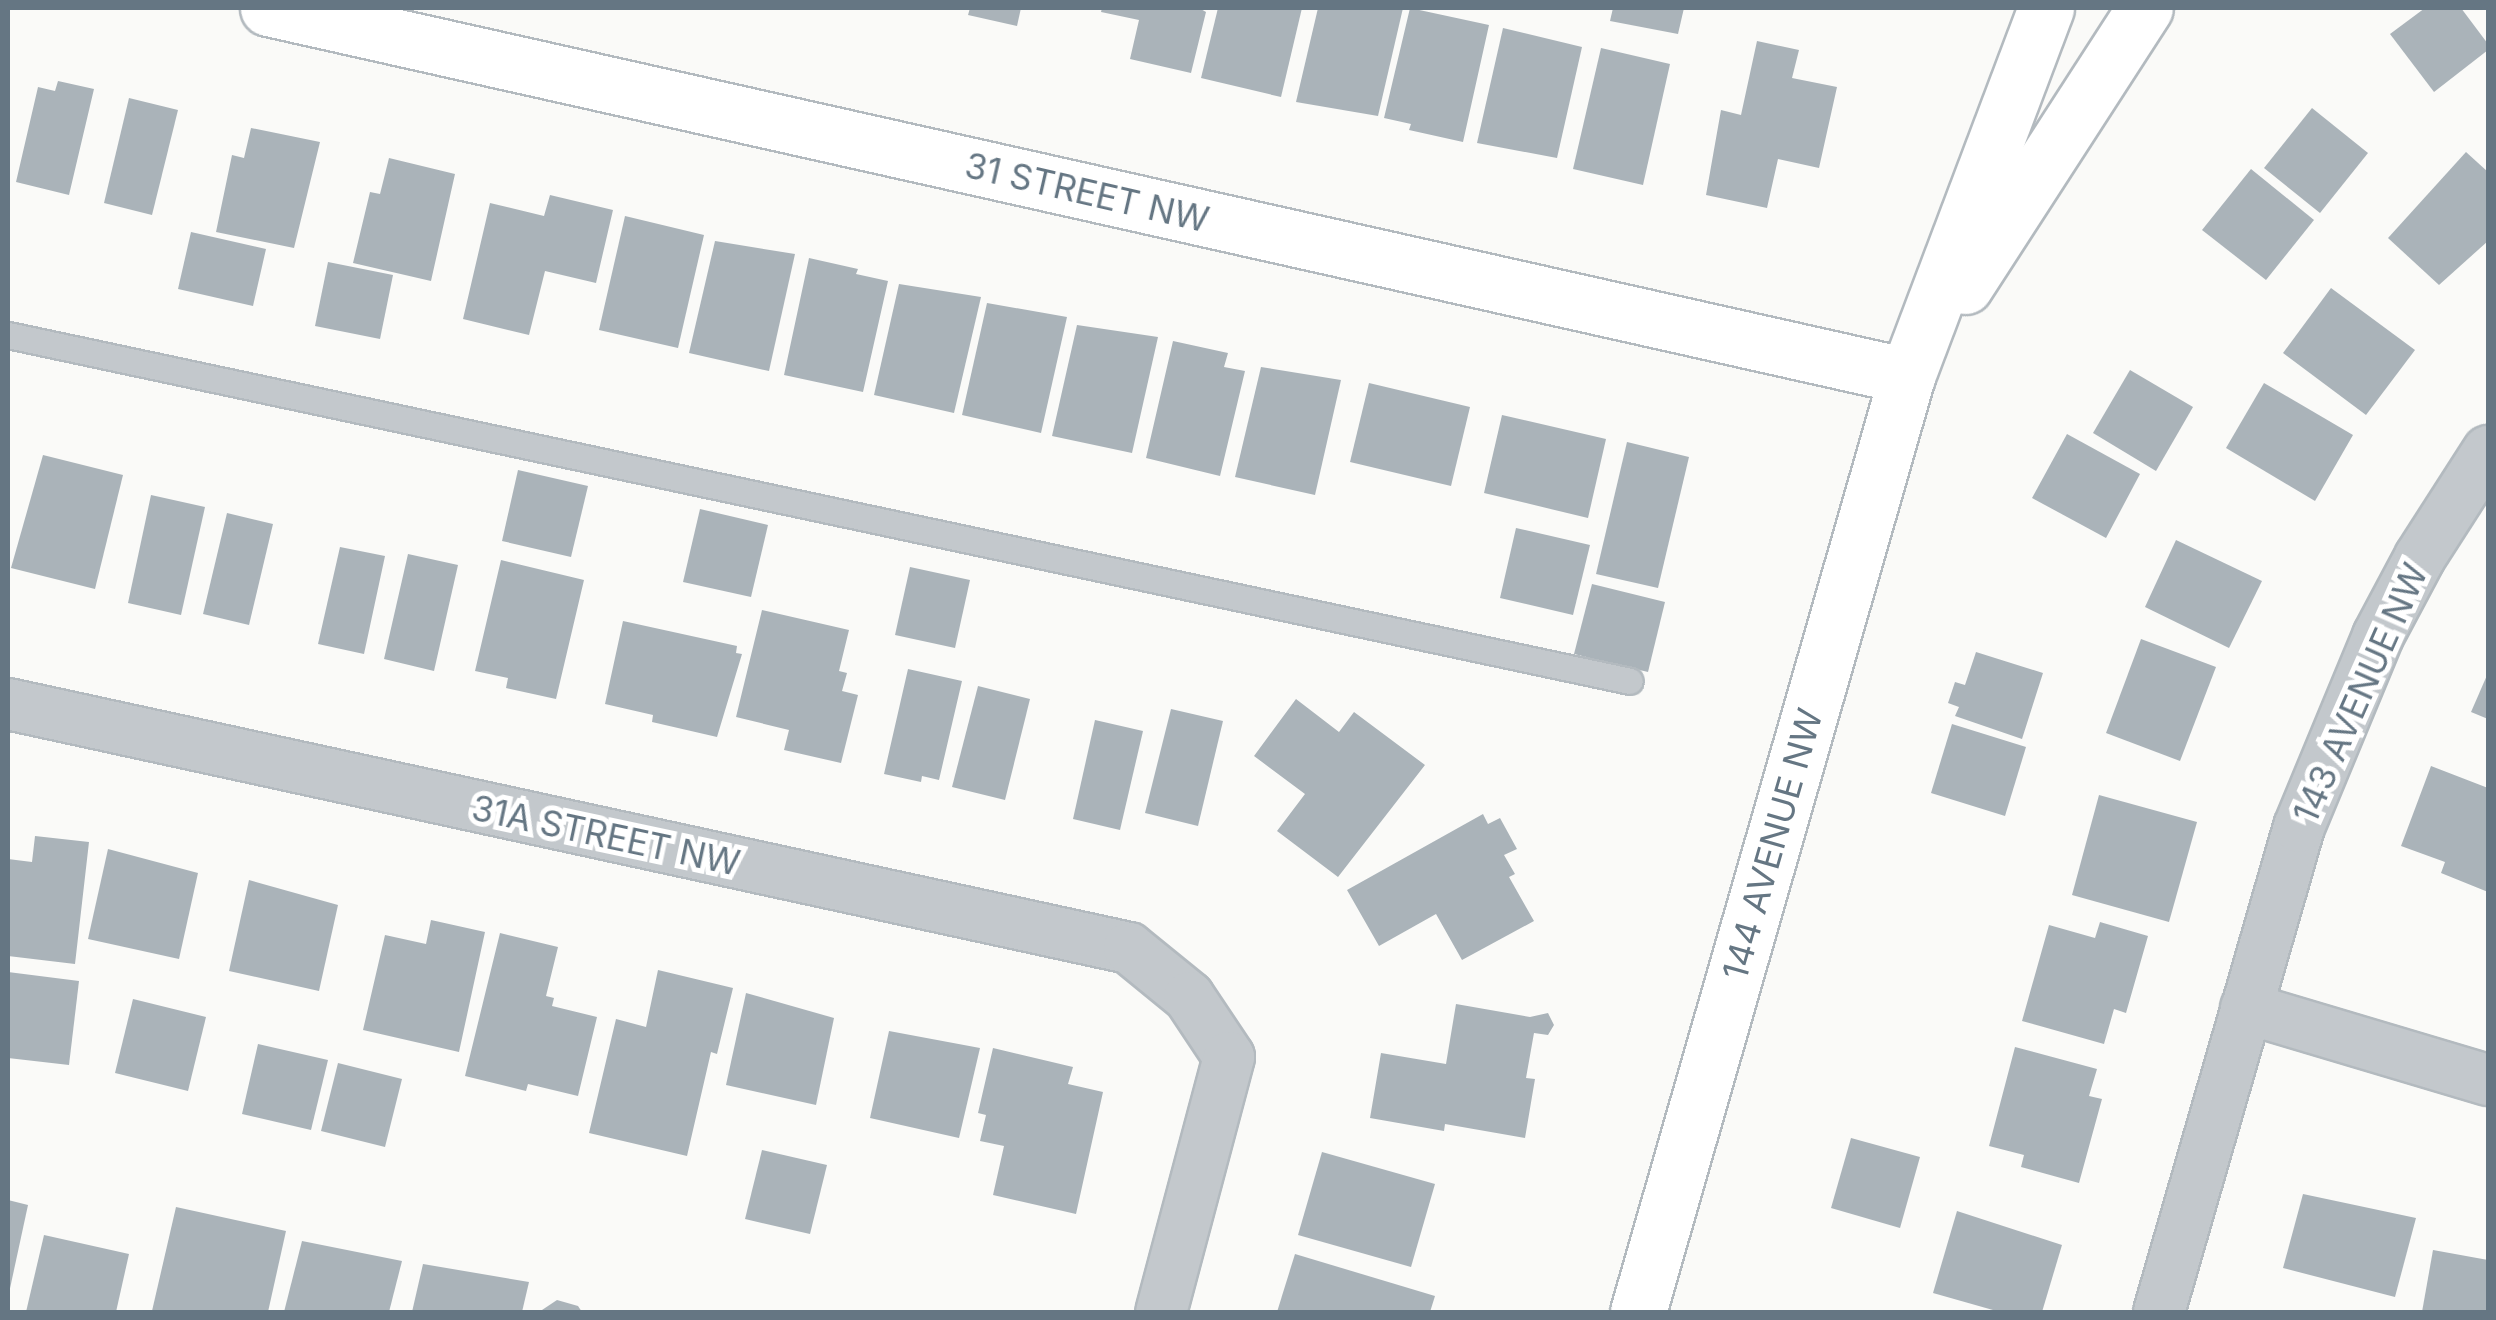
<!DOCTYPE html>
<html>
<head>
<meta charset="utf-8">
<style>
  body { margin:0 }
  #map { position:relative; width:2496px; height:1320px; overflow:hidden; background:#fafaf8; font-family:Inter,sans-serif }
  div>[style] { position:absolute }
  [style*='--x'] { left:calc(var(--x)*1px); top:calc(var(--y)*1px); width:calc(var(--w)*1px); rotate:calc(var(--a)*1deg) }
  .building>* { inset:0; background:#aab3b9 }
  .roads { filter:drop-shadow(2px 0 #b3babf) drop-shadow(-2px 0 #b3babf) drop-shadow(0 2px #b3babf) drop-shadow(0 -2px #b3babf) }
  .lane>* { height:25px; margin:-12.5px; padding:0 12.5px; transform-origin:12.5px; border-radius:12.5px; background:#c3c8cc }
  .street>* { height:50px; margin:-25px; padding:0 25px; transform-origin:25px; border-radius:25px; background:#c3c8cc }
  .secondary>* { height:55px; margin:-27.5px; padding:0 27.5px; transform-origin:27.5px; border-radius:27.5px; background:#fff }
  span { translate:-50% -50%; white-space:nowrap; text-align:center; line-height:1.15; -webkit-text-stroke:10px #fff; paint-order:stroke }
  .street-label { font-size:35px; color:#657683 }
  .frame { position:absolute; inset:0; border:10px solid #657683; pointer-events:none }
</style>
</head>
<body>
<div id="map">
  <div class="building">
    <i style="clip-path:polygon(970px 8px,1021px 8px,1017px 26px,968px 15px)"></i>
    <i style="clip-path:polygon(1102px 8px,1199px 8px,1206px 12px,1191px 73px,1130px 59px,1139px 20px,1101px 12px)"></i>
    <i style="clip-path:polygon(1218px 8px,1302px 8px,1281px 97px,1201px 78px)"></i>
    <i style="clip-path:polygon(1318px 8px,1403px 8px,1378px 116px,1296px 102px)"></i>
    <i style="clip-path:polygon(1410px 8px,1489px 25px,1463px 142px,1409px 130px,1411px 124px,1384px 118px)"></i>
    <i style="clip-path:polygon(1613px 8px,1684px 8px,1678px 34px,1610px 21px)"></i>
    <i style="clip-path:polygon(2425px 8px,2461px 8px,2488px 44px,2488px 50px,2434px 92px,2390px 34px)"></i>
    <i style="clip-path:polygon(1503px 28px,1582px 47px,1557px 158px,1477px 143px)"></i>
    <i style="clip-path:polygon(1757px 41px,1799px 50px,1792px 78px,1837px 87px,1819px 168px,1778px 159px,1767px 208px,1706px 195px,1721px 110px,1741px 115px)"></i>
    <i style="clip-path:polygon(1601px 48px,1670px 64px,1643px 185px,1573px 169px)"></i>
    <i style="clip-path:polygon(58px 81px,94px 89px,69px 195px,16px 182px,38px 87px,55px 91px)"></i>
    <i style="clip-path:polygon(129px 98px,178px 110px,152px 215px,104px 203px)"></i>
    <i style="clip-path:polygon(2312px 108px,2368px 153px,2320px 213px,2264px 168px)"></i>
    <i style="clip-path:polygon(251px 128px,320px 142px,294px 248px,216px 232px,232px 155px,244px 158px)"></i>
    <i style="clip-path:polygon(2466px 152px,2488px 172px,2488px 241px,2439px 285px,2388px 238px)"></i>
    <i style="clip-path:polygon(389px 158px,455px 174px,431px 281px,353px 263px,370px 192px,380px 194px)"></i>
    <i style="clip-path:polygon(2251px 169px,2314px 220px,2266px 280px,2202px 230px)"></i>
    <i style="clip-path:polygon(550px 195px,613px 210px,596px 283px,545px 271px,529px 335px,463px 319px,490px 203px,544px 216px)"></i>
    <i style="clip-path:polygon(625px 216px,704px 235px,678px 348px,599px 330px)"></i>
    <i style="clip-path:polygon(191px 232px,266px 249px,253px 306px,178px 289px)"></i>
    <i style="clip-path:polygon(715px 241px,795px 254px,769px 371px,689px 353px)"></i>
    <i style="clip-path:polygon(809px 258px,858px 269px,856px 274px,888px 281px,863px 392px,784px 375px)"></i>
    <i style="clip-path:polygon(328px 262px,393px 275px,380px 339px,315px 326px)"></i>
    <i style="clip-path:polygon(899px 284px,981px 297px,954px 413px,874px 395px)"></i>
    <i style="clip-path:polygon(2331px 288px,2415px 350px,2366px 415px,2283px 353px)"></i>
    <i style="clip-path:polygon(987px 303px,1067px 317px,1041px 433px,962px 415px)"></i>
    <i style="clip-path:polygon(1077px 325px,1158px 337px,1132px 453px,1052px 436px)"></i>
    <i style="clip-path:polygon(1173px 341px,1228px 353px,1224px 367px,1245px 371px,1220px 476px,1146px 458px)"></i>
    <i style="clip-path:polygon(1261px 367px,1341px 380px,1315px 495px,1235px 477px)"></i>
    <i style="clip-path:polygon(2130px 370px,2193px 407px,2156px 471px,2093px 433px)"></i>
    <i style="clip-path:polygon(1369px 383px,1470px 407px,1451px 486px,1350px 462px)"></i>
    <i style="clip-path:polygon(2264px 383px,2353px 435px,2315px 501px,2226px 448px)"></i>
    <i style="clip-path:polygon(1502px 415px,1606px 439px,1588px 518px,1484px 493px)"></i>
    <i style="clip-path:polygon(2067px 434px,2140px 474px,2106px 538px,2032px 498px)"></i>
    <i style="clip-path:polygon(1627px 442px,1689px 457px,1658px 588px,1596px 574px)"></i>
    <i style="clip-path:polygon(43px 455px,123px 475px,95px 589px,11px 568px)"></i>
    <i style="clip-path:polygon(518px 470px,588px 486px,571px 557px,502px 541px)"></i>
    <i style="clip-path:polygon(151px 495px,205px 507px,181px 615px,128px 603px)"></i>
    <i style="clip-path:polygon(700px 509px,768px 525px,751px 597px,683px 582px)"></i>
    <i style="clip-path:polygon(227px 513px,273px 524px,249px 625px,203px 614px)"></i>
    <i style="clip-path:polygon(1516px 528px,1590px 545px,1573px 615px,1500px 598px)"></i>
    <i style="clip-path:polygon(2176px 540px,2262px 581px,2229px 648px,2145px 607px)"></i>
    <i style="clip-path:polygon(340px 547px,385px 556px,364px 654px,318px 644px)"></i>
    <i style="clip-path:polygon(408px 554px,458px 565px,434px 671px,384px 659px)"></i>
    <i style="clip-path:polygon(501px 560px,584px 580px,556px 699px,506px 688px,508px 678px,475px 671px)"></i>
    <i style="clip-path:polygon(910px 567px,970px 580px,955px 648px,895px 635px)"></i>
    <i style="clip-path:polygon(1592px 584px,1665px 602px,1648px 672px,1574px 654px)"></i>
    <i style="clip-path:polygon(762px 610px,849px 630px,839px 671px,847px 673px,842px 691px,858px 695px,841px 763px,784px 750px,789px 730px,736px 717px)"></i>
    <i style="clip-path:polygon(623px 621px,737px 646px,736px 653px,742px 654px,717px 737px,652px 722px,653px 715px,605px 704px)"></i>
    <i style="clip-path:polygon(2141px 639px,2216px 667px,2180px 761px,2106px 733px)"></i>
    <i style="clip-path:polygon(1976px 652px,2043px 673px,2022px 739px,1955px 716px,1959px 707px,1948px 703px,1955px 682px,1965px 685px)"></i>
    <i style="clip-path:polygon(908px 669px,962px 681px,939px 780px,922px 776px,921px 782px,884px 774px)"></i>
    <i style="clip-path:polygon(2488px 673px,2488px 719px,2471px 712px)"></i>
    <i style="clip-path:polygon(978px 686px,1030px 699px,1005px 800px,952px 787px)"></i>
    <i style="clip-path:polygon(1296px 699px,1339px 732px,1354px 712px,1425px 765px,1338px 877px,1277px 831px,1305px 794px,1254px 756px)"></i>
    <i style="clip-path:polygon(1171px 709px,1223px 721px,1198px 826px,1145px 813px)"></i>
    <i style="clip-path:polygon(1095px 720px,1143px 731px,1120px 830px,1073px 819px)"></i>
    <i style="clip-path:polygon(1952px 724px,2026px 747px,2005px 816px,1931px 793px)"></i>
    <i style="clip-path:polygon(2431px 766px,2488px 788px,2488px 892px,2441px 873px,2445px 862px,2401px 846px)"></i>
    <i style="clip-path:polygon(2099px 795px,2197px 822px,2169px 922px,2072px 895px)"></i>
    <i style="clip-path:polygon(1483px 814px,1488px 824px,1500px 818px,1517px 849px,1504px 855px,1515px 874px,1509px 877px,1534px 921px,1462px 960px,1436px 914px,1379px 946px,1347px 890px)"></i>
    <i style="clip-path:polygon(35px 836px,89px 842px,75px 964px,8px 956px,8px 859px,32px 862px)"></i>
    <i style="clip-path:polygon(108px 849px,198px 873px,179px 959px,88px 939px)"></i>
    <i style="clip-path:polygon(249px 880px,338px 905px,319px 991px,229px 971px)"></i>
    <i style="clip-path:polygon(431px 920px,485px 932px,459px 1052px,363px 1030px,385px 935px,426px 944px)"></i>
    <i style="clip-path:polygon(2100px 922px,2148px 936px,2126px 1013px,2114px 1009px,2104px 1044px,2022px 1021px,2049px 925px,2095px 938px)"></i>
    <i style="clip-path:polygon(500px 933px,558px 947px,546px 996px,554px 998px,552px 1006px,597px 1017px,578px 1096px,528px 1084px,526px 1091px,465px 1076px)"></i>
    <i style="clip-path:polygon(658px 970px,733px 988px,717px 1054px,711px 1052px,687px 1156px,589px 1133px,616px 1019px,646px 1027px)"></i>
    <i style="clip-path:polygon(8px 972px,79px 981px,69px 1065px,8px 1058px)"></i>
    <i style="clip-path:polygon(746px 993px,834px 1018px,816px 1105px,726px 1085px)"></i>
    <i style="clip-path:polygon(133px 999px,206px 1017px,188px 1091px,115px 1073px)"></i>
    <i style="clip-path:polygon(1456px 1004px,1530px 1017px,1548px 1013px,1554px 1025px,1548px 1035px,1534px 1033px,1526px 1078px,1535px 1079px,1525px 1138px,1445px 1124px,1444px 1131px,1370px 1118px,1381px 1053px,1446px 1064px)"></i>
    <i style="clip-path:polygon(889px 1031px,980px 1048px,959px 1138px,870px 1118px)"></i>
    <i style="clip-path:polygon(258px 1044px,328px 1060px,311px 1130px,242px 1114px)"></i>
    <i style="clip-path:polygon(2015px 1047px,2097px 1069px,2089px 1096px,2102px 1099px,2079px 1183px,2021px 1167px,2024px 1155px,1989px 1146px)"></i>
    <i style="clip-path:polygon(993px 1048px,1073px 1067px,1068px 1084px,1103px 1092px,1076px 1214px,993px 1195px,1004px 1146px,980px 1141px,986px 1115px,978px 1113px)"></i>
    <i style="clip-path:polygon(338px 1063px,402px 1079px,385px 1147px,321px 1131px)"></i>
    <i style="clip-path:polygon(1851px 1138px,1920px 1157px,1900px 1228px,1831px 1208px)"></i>
    <i style="clip-path:polygon(762px 1150px,827px 1165px,810px 1234px,745px 1219px)"></i>
    <i style="clip-path:polygon(1322px 1152px,1435px 1184px,1411px 1267px,1298px 1235px)"></i>
    <i style="clip-path:polygon(2303px 1194px,2416px 1218px,2395px 1297px,2283px 1268px)"></i>
    <i style="clip-path:polygon(8px 1200px,28px 1205px,9px 1293px,8px 1292px)"></i>
    <i style="clip-path:polygon(176px 1207px,286px 1231px,268px 1312px,152px 1311px)"></i>
    <i style="clip-path:polygon(1957px 1211px,2062px 1245px,2042px 1312px,2000px 1312px,1933px 1293px)"></i>
    <i style="clip-path:polygon(44px 1235px,129px 1254px,116px 1312px,26px 1312px)"></i>
    <i style="clip-path:polygon(302px 1241px,402px 1261px,389px 1312px,284px 1312px)"></i>
    <i style="clip-path:polygon(2433px 1250px,2488px 1260px,2488px 1312px,2422px 1312px)"></i>
    <i style="clip-path:polygon(1295px 1254px,1435px 1296px,1430px 1312px,1277px 1312px)"></i>
    <i style="clip-path:polygon(423px 1264px,529px 1282px,522px 1312px,412px 1312px)"></i>
    <i style="clip-path:polygon(557px 1300px,578px 1306px,582px 1312px,539px 1312px)"></i>
  </div>
  <div class="roads">
    <div class="lane">
      <i style="--x:8;--y:335;--w:1658;--a:12.04"></i>
    </div>
    <div class="street">
      <i style="--x:8;--y:704;--w:1147;--a:12.28"></i>
      <i style="--x:1129;--y:948;--w:77;--a:39.2"></i>
      <i style="--x:1189;--y:997;--w:72;--a:56.3"></i>
      <i style="--x:1229;--y:1057;--w:264;--a:104.9"></i>
      <i style="--x:2246;--y:1008;--w:252;--a:16.6"></i>
      <i style="--x:2159;--y:1312;--w:505;--a:-73.9"></i>
      <i style="--x:2299;--y:827;--w:207;--a:-67.5"></i>
      <i style="--x:2378;--y:636;--w:89;--a:-62"></i>
      <i style="--x:2420;--y:557;--w:126;--a:-57.3"></i>
    </div>
    <div class="secondary">
      <i style="--x:268;--y:8;--w:1680;--a:12.65"></i>
      <i style="--x:1965;--y:286;--w:331;--a:-57.1"></i>
      <i style="--x:1638;--y:1312;--w:974;--a:-73.97"></i>
      <i style="--x:1907;--y:376;--w:393;--a:-69.3"></i>
    </div>
  </div>
  <div class="street-label">
    <span style="left:1087px;top:192px;rotate:13deg">31 STREET NW</span>
    <span style="left:2360px;top:693px;rotate:-66deg">143 AVENUE NW</span>
    <span style="left:606px;top:835px;rotate:12deg">31A STREET NW</span>
    <span style="left:1772px;top:844px;rotate:-74deg">144 AVENUE NW</span>
  </div>
  <div class="frame"></div>
</div>
</body>
</html>
